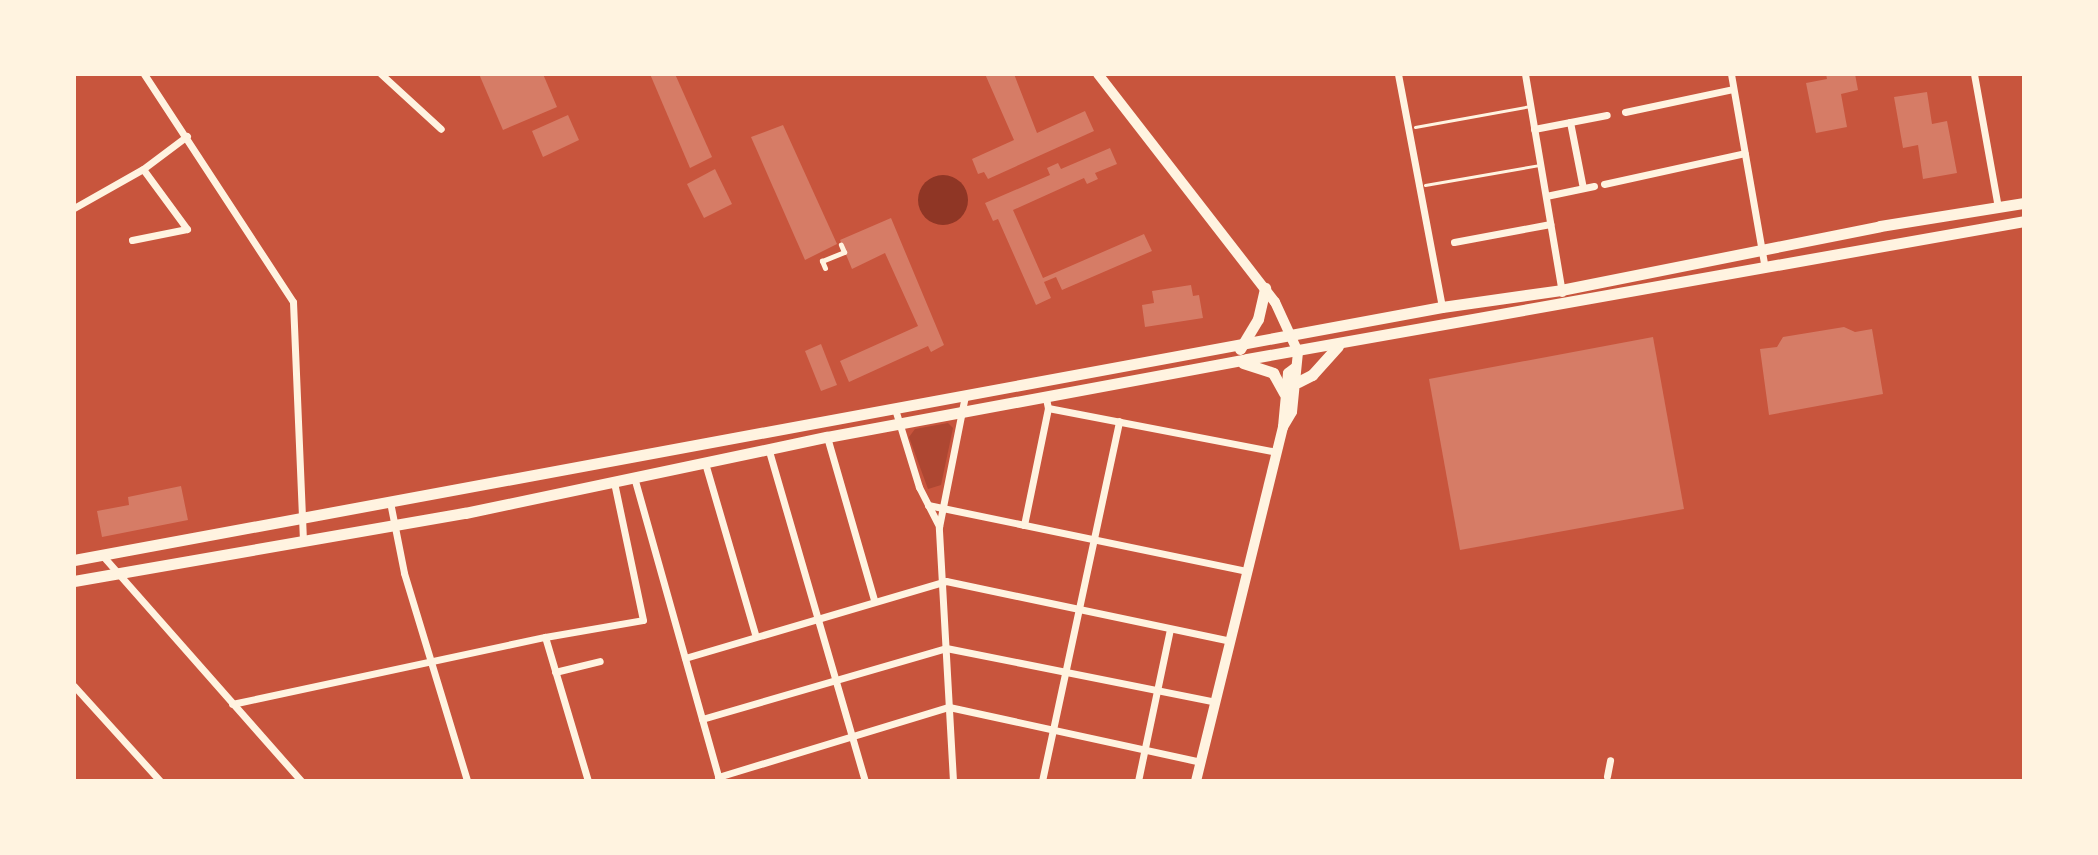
<!DOCTYPE html>
<html>
<head>
<meta charset="utf-8">
<style>
  body { margin:0 }
  #map { position:relative; width:2098px; height:855px; overflow:hidden; background:#c8553d; font-family:"DejaVu Sans",sans-serif }
  div>[style] { position:absolute }
  [style*='--x'] { left:calc(var(--x)*1px); top:calc(var(--y)*1px); width:calc(var(--w)*1px); rotate:calc(var(--a)*1deg) }
  .green>* { inset:0; background:#ae4732 }
  .water>* { inset:0; background:#8f3625 }
  .round { border-radius:50% }
  .building>* { inset:0; background:#d67c66 }
  .service>* { height:3px; margin:-1.5px; padding:0 1.5px; transform-origin:1.5px; border-radius:1.5px; background:#fff3e0 }
  .pedestrian>* { height:5px; margin:-2.5px; padding:0 2.5px; transform-origin:2.5px; border-radius:2.5px; background:#fff3e0 }
  .minor>* { height:7px; margin:-3.5px; padding:0 3.5px; transform-origin:3.5px; border-radius:3.5px; background:#fff3e0 }
  .secondary>* { height:10px; margin:-5px; padding:0 5px; transform-origin:5px; border-radius:5px; background:#fff3e0 }
  .primary>* { height:11px; margin:-5.5px; padding:0 5.5px; transform-origin:5.5px; border-radius:5.5px; background:#fff3e0 }
  span { translate:-50% -50%; white-space:nowrap; text-align:center; line-height:1.15; -webkit-text-stroke:8px #fff3e0; paint-order:stroke }
  .frame { position:absolute; inset:0; border:76px solid #fff3e0; pointer-events:none }
</style>
</head>
<body>
<div id="map">
  <div class="green">
    <i style="clip-path:polygon(948px 423px,953px 428px,941px 485px,928px 489px,909px 437px,915px 429px)"></i>
  </div>
  <div class="water">
    <i class="round" style="left:918px;top:175px;width:50px;height:50px"></i>
  </div>
  <div class="building">
    <i style="clip-path:polygon(479px 74px,543px 74px,557px 107px,503px 130px)"></i>
    <i style="clip-path:polygon(650px 74px,675px 74px,712px 157px,690px 168px)"></i>
    <i style="clip-path:polygon(985px 74px,1014px 74px,1037px 133px,1085px 111px,1094px 131px,988px 179px,984px 172px,978px 174px,972px 159px,1014px 140px)"></i>
    <i style="clip-path:polygon(1826px 74px,1855px 74px,1858px 90px,1841px 94px,1847px 127px,1816px 133px,1806px 83px,1827px 79px)"></i>
    <i style="clip-path:polygon(1927px 92px,1932px 124px,1947px 121px,1957px 173px,1923px 179px,1918px 145px,1903px 148px,1894px 97px)"></i>
    <i style="clip-path:polygon(568px 115px,579px 140px,543px 157px,532px 131px)"></i>
    <i style="clip-path:polygon(783px 125px,837px 244px,805px 260px,751px 137px)"></i>
    <i style="clip-path:polygon(1110px 148px,1117px 164px,1095px 173px,1098px 179px,1087px 184px,1084px 178px,1013px 210px,1043px 278px,1144px 234px,1152px 251px,1062px 290px,1056px 277px,1044px 282px,1051px 298px,1036px 305px,998px 219px,993px 221px,985px 203px,1050px 175px,1047px 168px,1058px 163px,1061px 169px)"></i>
    <i style="clip-path:polygon(715px 169px,732px 204px,704px 218px,687px 184px)"></i>
    <i style="clip-path:polygon(891px 218px,944px 345px,931px 352px,928px 346px,849px 382px,840px 361px,918px 326px,885px 253px,852px 269px,840px 240px)"></i>
    <i style="clip-path:polygon(1191px 285px,1193px 296px,1199px 295px,1203px 318px,1145px 327px,1142px 305px,1154px 303px,1152px 291px)"></i>
    <i style="clip-path:polygon(1844px 327px,1855px 332px,1872px 329px,1883px 394px,1769px 415px,1760px 349px,1777px 347px,1783px 337px)"></i>
    <i style="clip-path:polygon(1653px 337px,1684px 509px,1460px 550px,1429px 379px)"></i>
    <i style="clip-path:polygon(821px 344px,837px 385px,821px 391px,805px 351px)"></i>
    <i style="clip-path:polygon(181px 486px,188px 520px,102px 537px,97px 511px,129px 505px,128px 497px)"></i>
  </div>
  <div class="service">
    <i style="--x:1415;--y:127;--w:117;--a:-10.3"></i>
    <i style="--x:1425;--y:185;--w:117;--a:-9.9"></i>
  </div>
  <div class="pedestrian">
    <i style="--x:825;--y:268;--w:8;--a:-113"></i>
    <i style="--x:822;--y:261;--w:24;--a:-22"></i>
    <i style="--x:844;--y:252;--w:8;--a:-113"></i>
  </div>
  <div class="minor">
    <i style="--x:144;--y:74;--w:272;--a:56.8"></i>
    <i style="--x:293;--y:302;--w:237;--a:87.6"></i>
    <i style="--x:381;--y:74;--w:81;--a:42.5"></i>
    <i style="--x:1398;--y:74;--w:237;--a:79.3"></i>
    <i style="--x:1525;--y:74;--w:222;--a:80.4"></i>
    <i style="--x:1731;--y:74;--w:197;--a:80.1"></i>
    <i style="--x:1974;--y:74;--w:136;--a:79.8"></i>
    <i style="--x:1625;--y:112;--w:110;--a:-12"></i>
    <i style="--x:1570;--y:122;--w:67;--a:78.9"></i>
    <i style="--x:1534;--y:129;--w:74;--a:-10.9"></i>
    <i style="--x:1604;--y:184;--w:144;--a:-12.4"></i>
    <i style="--x:1546;--y:196;--w:49;--a:-11.8"></i>
    <i style="--x:74;--y:208;--w:79;--a:-29.5"></i>
    <i style="--x:143;--y:169;--w:55;--a:-36.9"></i>
    <i style="--x:132;--y:240;--w:56;--a:-11.3"></i>
    <i style="--x:187;--y:229;--w:74;--a:-126.3"></i>
    <i style="--x:1454;--y:242;--w:98;--a:-10.6"></i>
    <i style="--x:1046;--y:398;--w:10;--a:79"></i>
    <i style="--x:1048;--y:408;--w:232;--a:10.9"></i>
    <i style="--x:895;--y:409;--w:82;--a:72.9"></i>
    <i style="--x:919;--y:487;--w:44;--a:62.9"></i>
    <i style="--x:827;--y:437;--w:170;--a:73.9"></i>
    <i style="--x:769;--y:451;--w:344;--a:73.8"></i>
    <i style="--x:705;--y:463;--w:178;--a:73.7"></i>
    <i style="--x:634;--y:477;--w:314;--a:74.3"></i>
    <i style="--x:390;--y:502;--w:72;--a:78.8"></i>
    <i style="--x:404;--y:573;--w:217;--a:73.1"></i>
    <i style="--x:928;--y:505;--w:326;--a:11.7"></i>
    <i style="--x:1024;--y:525;--w:119;--a:-78.4"></i>
    <i style="--x:102;--y:555;--w:301;--a:48.6"></i>
    <i style="--x:685;--y:658;--w:272;--a:-16.4"></i>
    <i style="--x:946;--y:581;--w:290;--a:11.9"></i>
    <i style="--x:555;--y:672;--w:46;--a:-13.7"></i>
    <i style="--x:74;--y:686;--w:128;--a:47.8"></i>
    <i style="--x:232;--y:704;--w:320;--a:-12.1"></i>
    <i style="--x:702;--y:719;--w:254;--a:-16.2"></i>
    <i style="--x:946;--y:648;--w:275;--a:11.3"></i>
    <i style="--x:1607;--y:776;--w:16;--a:-79"></i>
    <i style="--x:718;--y:777;--w:241;--a:-16.9"></i>
    <i style="--x:949;--y:707;--w:258;--a:12.3"></i>
    <i style="--x:588;--y:781;--w:150;--a:-106.6"></i>
    <i style="--x:545;--y:637;--w:99;--a:-9.8"></i>
    <i style="--x:643;--y:620;--w:141;--a:-101.9"></i>
    <i style="--x:953;--y:781;--w:254;--a:-93.2"></i>
    <i style="--x:939;--y:527;--w:134;--a:-78.8"></i>
    <i style="--x:1042;--y:781;--w:368;--a:-77.9"></i>
    <i style="--x:1138;--y:781;--w:155;--a:-78.1"></i>
  </div>
  <div class="secondary">
    <i style="--x:1098;--y:74;--w:289;--a:52.2"></i>
    <i style="--x:1275;--y:302;--w:55;--a:65.3"></i>
    <i style="--x:1298;--y:352;--w:60;--a:95.7"></i>
    <i style="--x:1292;--y:412;--w:17;--a:121"></i>
    <i style="--x:1283;--y:427;--w:365;--a:103.8"></i>
    <i style="--x:1283;--y:427;--w:54;--a:-84.7"></i>
    <i style="--x:1288;--y:373;--w:10;--a:-37"></i>
  </div>
  <div class="primary">
    <i style="--x:1240;--y:349;--w:35;--a:-59"></i>
    <i style="--x:1258;--y:319;--w:32;--a:-77"></i>
    <i style="--x:1243;--y:363;--w:32;--a:18"></i>
    <i style="--x:1273;--y:373;--w:23;--a:61"></i>
    <i style="--x:1298;--y:382;--w:16;--a:-27"></i>
    <i style="--x:1312;--y:375;--w:39;--a:-48"></i>
    <i style="--x:74;--y:560;--w:1391;--a:-10.48"></i>
    <i style="--x:1442;--y:307;--w:120;--a:-8.1"></i>
    <i style="--x:1561;--y:290;--w:325;--a:-11.3"></i>
    <i style="--x:1880;--y:226;--w:146;--a:-9.1"></i>
    <i style="--x:74;--y:581;--w:397;--a:-9.9"></i>
    <i style="--x:465;--y:513;--w:370;--a:-11.9"></i>
    <i style="--x:827;--y:437;--w:427;--a:-10.5"></i>
    <i style="--x:1247;--y:359;--w:789;--a:-10.07"></i>
  </div>
  <div class="frame"></div>
</div>
</body>
</html>
